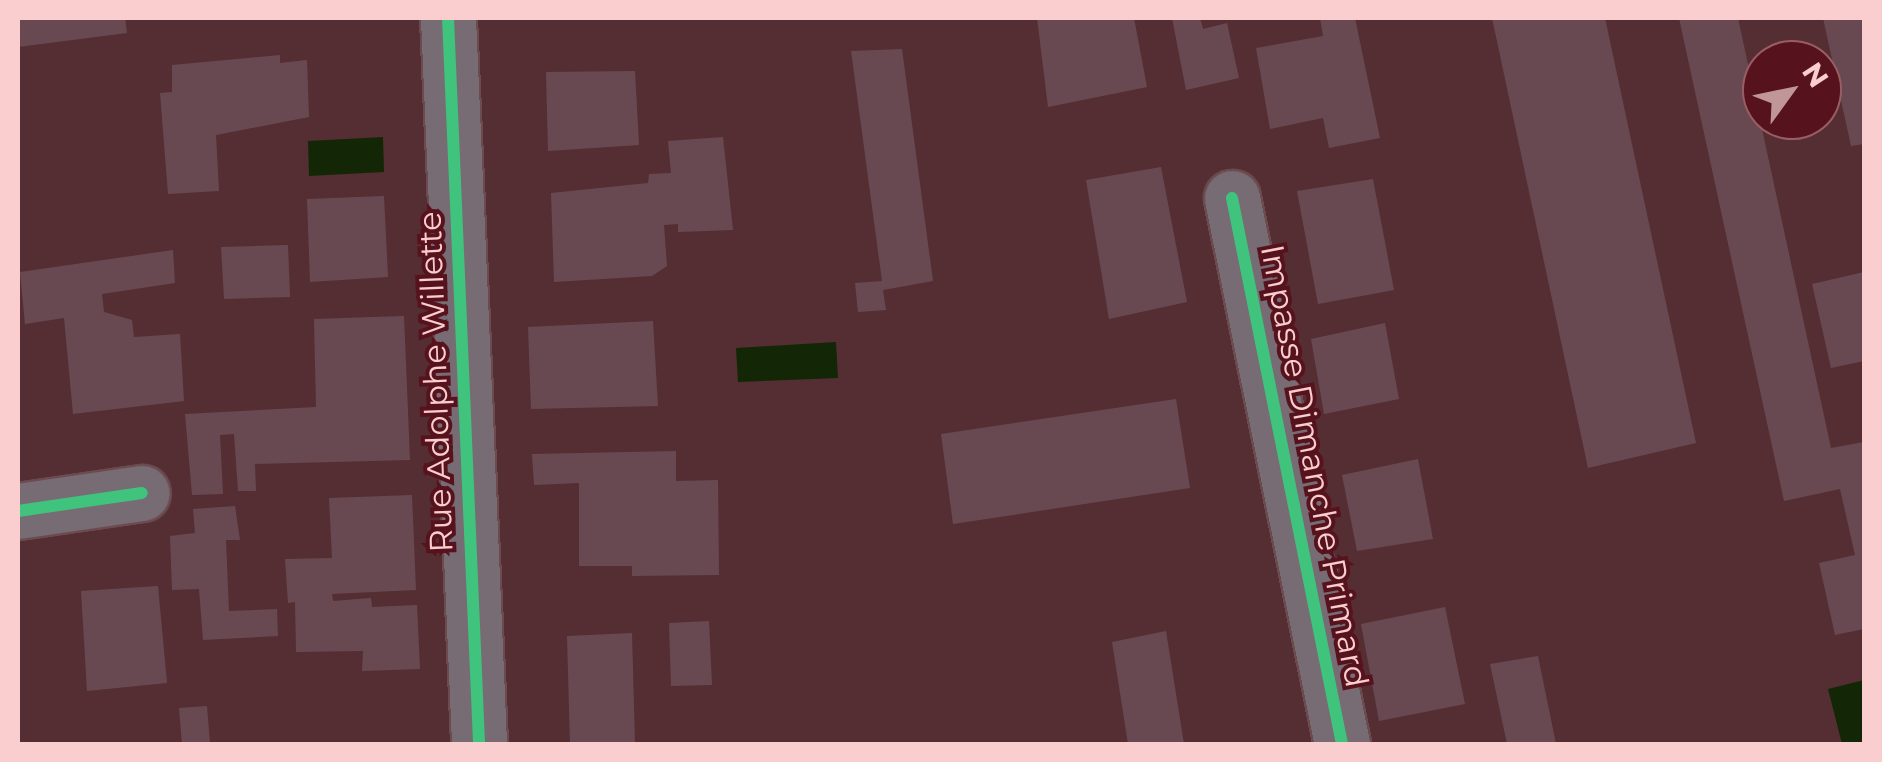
<!DOCTYPE html>
<html>
<head>
<meta charset="utf-8">
<style>
  body { margin:0 }
  #map { position:relative; width:1882px; height:762px; overflow:hidden; background:#552e33; font-family:Montserrat,sans-serif }
  div>[style] { position:absolute }
  [style*='--x'] { left:calc(var(--x)*1px); top:calc(var(--y)*1px); width:calc(var(--w)*1px); rotate:calc(var(--a)*1deg) }
  .water>* { inset:0; background:#132706 }
  .building>* { inset:0; background:#694951 }
  .roads { filter:drop-shadow(2px 0 #6c4b4e) drop-shadow(-2px 0 #6c4b4e) drop-shadow(0 2px #6c4b4e) drop-shadow(0 -2px #6c4b4e) }
  .minor>* { height:55px; margin:-27.5px; padding:0 27.5px; transform-origin:27.5px; border-radius:27.5px; background:#776b74 }
  .cycleway>* { height:12px; margin:-6px; padding:0 6px; transform-origin:6px; border-radius:6px; background:#40c37c }
  span { translate:-50% -50%; white-space:nowrap; text-align:center; line-height:1.15; -webkit-text-stroke:8px #57131d; paint-order:stroke }
  .street-label { font-size:32px; color:#facecf }
  .frame { position:absolute; inset:0; border:20px solid #facecf; pointer-events:none }
  .north { position:absolute; left:1742px; top:40px; width:100px; height:100px; box-sizing:border-box; background:#57131d; border:2px solid #985e64; border-radius:50%; rotate:57deg; font-size:28px; font-weight:700; line-height:40px; text-align:center; color:#facecf }
  .north::after { content:''; display:block; margin:auto; width:35px; height:45px; background:#c09698; clip-path:polygon(50% 0,100% 100%,50% 72%,0 100%) }
</style>
</head>
<body>
<div id="map">
  <div class="water">
    <i style="clip-path:polygon(383px 137px,384px 172px,309px 176px,308px 141px)"></i>
    <i style="clip-path:polygon(836px 342px,838px 378px,738px 382px,736px 348px)"></i>
    <i style="clip-path:polygon(1864px 680px,1864px 744px,1842px 744px,1828px 689px)"></i>
  </div>
  <div class="building">
    <i style="clip-path:polygon(18px 18px,125px 18px,127px 33px,18px 47px)"></i>
    <i style="clip-path:polygon(1037px 18px,1134px 18px,1147px 87px,1048px 107px)"></i>
    <i style="clip-path:polygon(1172px 18px,1200px 18px,1203px 29px,1227px 23px,1239px 78px,1186px 90px)"></i>
    <i style="clip-path:polygon(1320px 18px,1355px 18px,1380px 138px,1329px 148px,1323px 118px,1270px 129px,1256px 48px,1323px 36px)"></i>
    <i style="clip-path:polygon(1492px 18px,1605px 18px,1696px 443px,1588px 468px)"></i>
    <i style="clip-path:polygon(1679px 18px,1738px 18px,1831px 448px,1864px 442px,1864px 629px,1835px 635px,1819px 563px,1855px 555px,1840px 489px,1784px 501px)"></i>
    <i style="clip-path:polygon(1823px 18px,1864px 18px,1864px 144px,1851px 146px)"></i>
    <i style="clip-path:polygon(902px 49px,933px 281px,883px 290px,886px 310px,858px 312px,855px 283px,882px 281px,851px 51px)"></i>
    <i style="clip-path:polygon(280px 55px,280px 63px,307px 60px,309px 117px,216px 135px,219px 191px,168px 194px,160px 93px,172px 92px,172px 65px)"></i>
    <i style="clip-path:polygon(635px 71px,639px 145px,548px 151px,546px 72px)"></i>
    <i style="clip-path:polygon(723px 137px,733px 230px,678px 232px,678px 224px,664px 225px,667px 266px,652px 276px,554px 282px,551px 193px,648px 183px,649px 174px,671px 173px,668px 141px)"></i>
    <i style="clip-path:polygon(1161px 167px,1187px 302px,1109px 319px,1086px 180px)"></i>
    <i style="clip-path:polygon(1373px 179px,1394px 290px,1318px 304px,1297px 191px)"></i>
    <i style="clip-path:polygon(384px 196px,388px 277px,310px 282px,307px 199px)"></i>
    <i style="clip-path:polygon(288px 245px,290px 297px,224px 299px,221px 247px)"></i>
    <i style="clip-path:polygon(173px 250px,175px 283px,102px 294px,104px 312px,132px 320px,134px 337px,180px 334px,184px 401px,73px 414px,64px 318px,25px 324px,20px 272px)"></i>
    <i style="clip-path:polygon(1864px 272px,1864px 361px,1831px 368px,1812px 284px)"></i>
    <i style="clip-path:polygon(404px 316px,410px 460px,255px 464px,256px 491px,238px 491px,234px 434px,220px 435px,223px 494px,192px 495px,185px 414px,316px 407px,314px 319px)"></i>
    <i style="clip-path:polygon(653px 321px,658px 406px,531px 409px,528px 327px)"></i>
    <i style="clip-path:polygon(1385px 323px,1399px 399px,1324px 414px,1311px 339px)"></i>
    <i style="clip-path:polygon(1176px 399px,1190px 488px,953px 524px,941px 434px)"></i>
    <i style="clip-path:polygon(676px 451px,676px 481px,718px 480px,719px 575px,632px 576px,632px 566px,579px 566px,579px 483px,534px 485px,532px 454px)"></i>
    <i style="clip-path:polygon(1418px 459px,1433px 539px,1357px 551px,1342px 475px)"></i>
    <i style="clip-path:polygon(412px 495px,416px 590px,332px 594px,333px 601px,371px 598px,372px 607px,417px 605px,420px 669px,362px 671px,363px 651px,296px 652px,295px 602px,288px 603px,285px 559px,332px 558px,329px 498px)"></i>
    <i style="clip-path:polygon(235px 506px,240px 540px,226px 540px,229px 611px,277px 609px,278px 636px,203px 640px,199px 589px,172px 590px,170px 536px,195px 533px,193px 509px)"></i>
    <i style="clip-path:polygon(158px 586px,167px 683px,87px 691px,81px 591px)"></i>
    <i style="clip-path:polygon(1445px 607px,1465px 704px,1379px 721px,1361px 624px)"></i>
    <i style="clip-path:polygon(709px 621px,712px 685px,671px 686px,669px 623px)"></i>
    <i style="clip-path:polygon(1166px 631px,1184px 744px,1128px 744px,1112px 642px)"></i>
    <i style="clip-path:polygon(632px 633px,635px 744px,570px 744px,567px 636px)"></i>
    <i style="clip-path:polygon(1538px 656px,1556px 744px,1507px 744px,1490px 664px)"></i>
    <i style="clip-path:polygon(207px 706px,210px 743px,182px 744px,179px 708px)"></i>
  </div>
  <div class="roads">
    <div class="minor">
      <i style="--x:448;--y:18;--w:727;--a:87.55"></i>
      <i style="--x:1232;--y:198;--w:557;--a:78.61"></i>
      <i style="--x:18;--y:511;--w:125;--a:-8.3"></i>
    </div>
  </div>
  <div class="cycleway">
    <i style="--x:448;--y:18;--w:727;--a:87.55"></i>
    <i style="--x:1232;--y:198;--w:557;--a:78.61"></i>
    <i style="--x:18;--y:511;--w:125;--a:-8.3"></i>
  </div>
  <div class="street-label">
    <span style="left:436px;top:382px;rotate:-92deg">Rue Adolphe Willette</span>
    <span style="left:1314px;top:466px;rotate:79deg">Impasse Dimanche Primard</span>
  </div>
  <div class="frame"></div>
  <div class="north">N</div>
</div>
</body>
</html>
